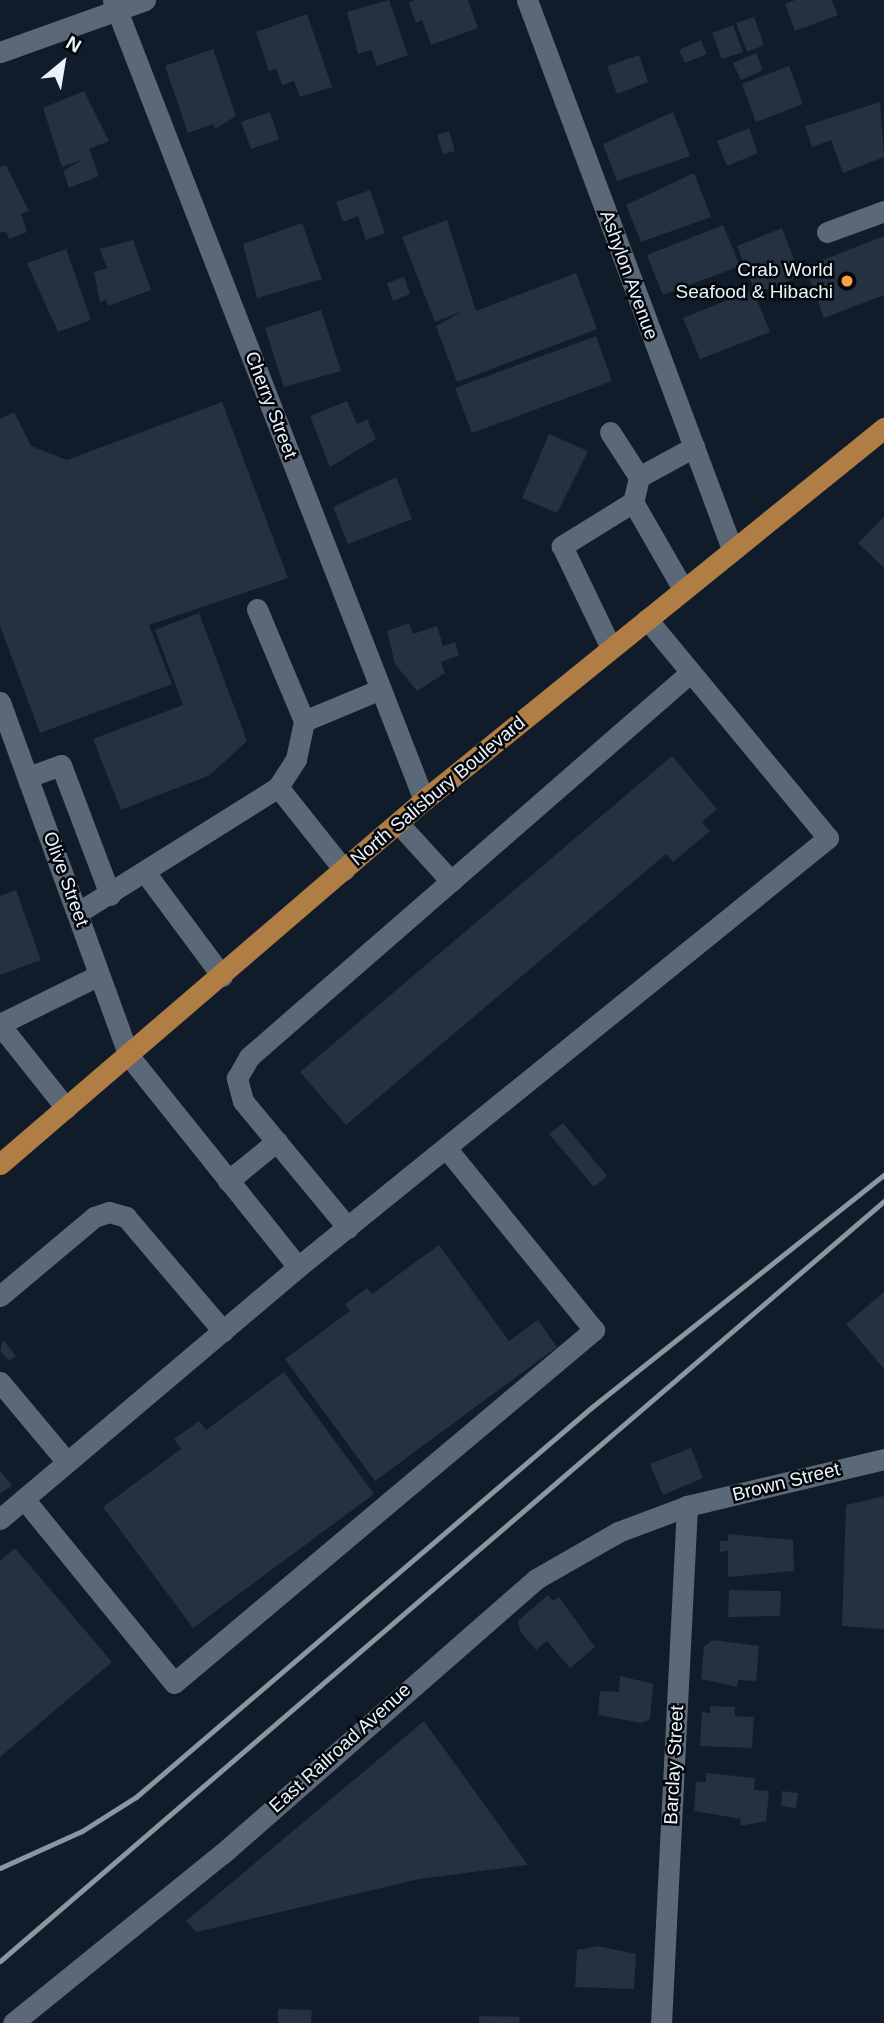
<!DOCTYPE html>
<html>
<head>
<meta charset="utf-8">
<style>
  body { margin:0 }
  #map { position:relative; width:884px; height:2023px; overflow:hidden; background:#111c2a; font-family:Helvetica,sans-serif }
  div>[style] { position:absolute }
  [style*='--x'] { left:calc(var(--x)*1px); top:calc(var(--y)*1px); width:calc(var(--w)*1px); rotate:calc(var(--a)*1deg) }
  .building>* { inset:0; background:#253140 }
  .minor>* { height:21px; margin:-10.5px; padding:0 10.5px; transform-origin:10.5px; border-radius:10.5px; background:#5a6878 }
  .major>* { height:21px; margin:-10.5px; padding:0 10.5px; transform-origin:10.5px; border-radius:10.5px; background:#b07e45 }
  .rail>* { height:5px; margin:-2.5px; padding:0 2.5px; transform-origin:2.5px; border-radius:2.5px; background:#8c96a1 }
  .dots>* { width:19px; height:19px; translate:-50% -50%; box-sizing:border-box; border:4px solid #03070c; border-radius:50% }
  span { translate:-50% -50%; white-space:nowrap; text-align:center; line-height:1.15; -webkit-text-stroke:5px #03070c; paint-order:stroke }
  .poi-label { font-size:19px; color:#eaf2fb }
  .right { translate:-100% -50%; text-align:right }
  .street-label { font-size:19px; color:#eaf2fb }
  .north { position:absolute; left:28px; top:28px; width:70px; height:70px; -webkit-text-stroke:5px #03070c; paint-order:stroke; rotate:30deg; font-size:19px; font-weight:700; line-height:28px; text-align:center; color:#eaf2fb }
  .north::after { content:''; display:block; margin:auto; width:24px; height:32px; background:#eaf2fb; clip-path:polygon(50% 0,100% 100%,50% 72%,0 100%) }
</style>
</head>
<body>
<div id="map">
  <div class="building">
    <i style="clip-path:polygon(389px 0,408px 55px,377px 66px,371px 50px,358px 54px,347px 12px)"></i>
    <i style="clip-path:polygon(415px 0,468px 0,478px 28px,431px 45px,422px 20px,416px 23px,409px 3px)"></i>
    <i style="clip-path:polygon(795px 0,832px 0,838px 15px,795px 31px,785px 4px)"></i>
    <i style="clip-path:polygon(307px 14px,332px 87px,300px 97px,294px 81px,282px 85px,276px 68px,269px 71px,256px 32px)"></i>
    <i style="clip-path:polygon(754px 17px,764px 45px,747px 52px,736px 23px)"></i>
    <i style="clip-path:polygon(733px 25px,743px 52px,722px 59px,712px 33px)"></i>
    <i style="clip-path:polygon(701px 40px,707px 54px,685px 63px,679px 50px)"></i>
    <i style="clip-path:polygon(213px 49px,236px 116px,215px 129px,213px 124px,188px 133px,165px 66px)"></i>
    <i style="clip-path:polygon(756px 53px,763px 70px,741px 80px,733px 63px)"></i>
    <i style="clip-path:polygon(639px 55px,648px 82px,617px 94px,607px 66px)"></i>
    <i style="clip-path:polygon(789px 66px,803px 104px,756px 122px,742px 84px)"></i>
    <i style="clip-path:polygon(84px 91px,109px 141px,89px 149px,99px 176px,69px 188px,63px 171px,83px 159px,62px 167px,43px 108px)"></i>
    <i style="clip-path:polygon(880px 102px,884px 157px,843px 173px,831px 140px,812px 147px,805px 126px)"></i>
    <i style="clip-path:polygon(270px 112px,279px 139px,251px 149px,241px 122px)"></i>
    <i style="clip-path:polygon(673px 112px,690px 156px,617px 181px,603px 144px)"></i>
    <i style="clip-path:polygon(749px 128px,758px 153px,727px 166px,717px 141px)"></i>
    <i style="clip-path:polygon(449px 131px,455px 151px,443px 154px,437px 135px)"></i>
    <i style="clip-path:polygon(6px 165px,29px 211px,21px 214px,27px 232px,9px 239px,6px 231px,0 233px,0 167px)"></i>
    <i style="clip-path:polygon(694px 173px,711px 217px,641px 242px,626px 205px)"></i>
    <i style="clip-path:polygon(370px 190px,385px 233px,366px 240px,358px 216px,343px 222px,336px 202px)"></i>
    <i style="clip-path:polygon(447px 220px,476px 311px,576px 273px,597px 329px,457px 382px,436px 326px,463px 311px,435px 322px,402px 237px)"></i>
    <i style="clip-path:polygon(302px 223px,322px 279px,257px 298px,243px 244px)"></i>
    <i style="clip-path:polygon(723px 225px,740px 266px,663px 295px,647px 255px)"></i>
    <i style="clip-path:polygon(782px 228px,800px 276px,756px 294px,737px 246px)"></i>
    <i style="clip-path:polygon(884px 236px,884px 295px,824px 318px,805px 267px)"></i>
    <i style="clip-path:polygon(133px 240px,151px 290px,108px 306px,106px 299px,100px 302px,94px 272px,107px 268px,100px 249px)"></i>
    <i style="clip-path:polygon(66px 249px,91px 320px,58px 332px,27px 263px)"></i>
    <i style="clip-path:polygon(404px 277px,410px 294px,393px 301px,387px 283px)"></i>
    <i style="clip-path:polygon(753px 290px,770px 332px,700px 359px,683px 318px)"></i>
    <i style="clip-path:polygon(321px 310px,341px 371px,284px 387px,265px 328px)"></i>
    <i style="clip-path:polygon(596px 336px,612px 381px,472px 433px,455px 388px)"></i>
    <i style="clip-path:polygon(347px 401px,357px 424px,367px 419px,376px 439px,330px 467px,310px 416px)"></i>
    <i style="clip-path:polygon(222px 402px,288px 578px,149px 625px,172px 684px,40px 733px,0 626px,0 419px,14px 412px,31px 446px,67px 460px)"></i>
    <i style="clip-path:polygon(549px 434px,588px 451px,557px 513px,522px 498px)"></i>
    <i style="clip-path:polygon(396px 477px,412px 519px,348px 544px,333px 507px)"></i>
    <i style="clip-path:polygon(884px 517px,884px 568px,858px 543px)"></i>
    <i style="clip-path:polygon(199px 613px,247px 741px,210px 775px,121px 810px,93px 739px,183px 705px,155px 630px)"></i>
    <i style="clip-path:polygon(409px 623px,413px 634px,437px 626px,443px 646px,455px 642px,459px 655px,441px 662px,445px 673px,417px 691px,395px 664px,387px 631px)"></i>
    <i style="clip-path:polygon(672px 756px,717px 809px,702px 822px,710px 831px,673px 862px,666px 854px,346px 1125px,300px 1072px)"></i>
    <i style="clip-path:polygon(16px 890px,41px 960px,0 975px,0 896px)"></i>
    <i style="clip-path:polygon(563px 1123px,607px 1176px,594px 1187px,549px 1134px)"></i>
    <i style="clip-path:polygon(439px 1245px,509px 1341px,538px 1320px,557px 1347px,375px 1481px,285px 1359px,350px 1311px,345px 1304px,367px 1288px,372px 1294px)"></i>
    <i style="clip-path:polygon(884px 1292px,884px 1369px,846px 1324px)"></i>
    <i style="clip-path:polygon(3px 1340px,16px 1356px,9px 1361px,0 1351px)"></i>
    <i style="clip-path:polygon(284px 1372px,374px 1494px,193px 1628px,103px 1507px,181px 1449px,174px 1439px,199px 1421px,206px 1430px)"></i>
    <i style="clip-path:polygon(691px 1448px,703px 1478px,663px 1495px,650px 1464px)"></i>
    <i style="clip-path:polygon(0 1471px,12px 1485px,0 1494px)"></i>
    <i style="clip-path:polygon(884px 1496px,884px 1629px,842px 1626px,846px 1505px)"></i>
    <i style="clip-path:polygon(728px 1534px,793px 1540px,794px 1571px,728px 1577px,728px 1551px,720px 1552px,720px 1541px,728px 1541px)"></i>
    <i style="clip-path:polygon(15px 1548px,112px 1662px,0 1757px,0 1561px)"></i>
    <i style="clip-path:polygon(729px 1590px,781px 1591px,780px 1616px,728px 1617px)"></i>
    <i style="clip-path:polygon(548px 1595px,553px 1601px,559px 1597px,595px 1647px,570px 1668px,547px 1641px,536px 1650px,520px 1631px,518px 1621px)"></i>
    <i style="clip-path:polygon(713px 1640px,759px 1646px,756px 1681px,738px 1680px,737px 1687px,701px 1679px,704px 1646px)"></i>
    <i style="clip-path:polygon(620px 1676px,653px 1684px,650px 1719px,642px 1723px,598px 1715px,600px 1691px,619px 1692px)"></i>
    <i style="clip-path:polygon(710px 1706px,735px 1707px,735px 1716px,754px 1717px,752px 1748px,700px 1746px,702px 1712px,710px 1713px)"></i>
    <i style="clip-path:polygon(424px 1721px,528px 1865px,419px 1879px,196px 1932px,186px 1921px)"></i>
    <i style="clip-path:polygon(706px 1773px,755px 1778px,754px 1790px,769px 1791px,766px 1821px,740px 1826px,741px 1819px,694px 1811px,696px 1782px,706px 1782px)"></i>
    <i style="clip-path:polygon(782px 1791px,798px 1793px,796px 1808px,781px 1806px)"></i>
    <i style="clip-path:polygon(598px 1946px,636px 1954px,634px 1989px,575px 1987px,577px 1950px)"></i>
    <i style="clip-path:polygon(278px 2009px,312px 2010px,311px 2023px,278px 2023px)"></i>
    <i style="clip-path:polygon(479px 2016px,520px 2017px,519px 2023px,479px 2023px)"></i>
  </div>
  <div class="minor">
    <i style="--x:113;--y:0;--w:858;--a:68.76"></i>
    <i style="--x:527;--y:0;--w:586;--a:69.52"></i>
    <i style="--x:0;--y:52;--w:154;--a:-19.7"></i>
    <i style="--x:827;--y:232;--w:61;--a:-20.2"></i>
    <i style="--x:610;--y:432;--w:54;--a:57.2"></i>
    <i style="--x:639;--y:477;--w:26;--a:103"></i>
    <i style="--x:633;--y:502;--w:84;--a:148.2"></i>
    <i style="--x:562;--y:546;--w:113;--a:64.3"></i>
    <i style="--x:639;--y:477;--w:63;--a:-28.6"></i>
    <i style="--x:633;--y:502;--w:100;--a:60.1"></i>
    <i style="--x:257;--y:609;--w:121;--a:67.2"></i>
    <i style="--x:304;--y:721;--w:83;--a:-22.6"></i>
    <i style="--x:0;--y:702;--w:377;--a:70"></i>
    <i style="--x:129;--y:1056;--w:270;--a:51.3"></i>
    <i style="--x:298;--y:1267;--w:682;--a:-38.99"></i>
    <i style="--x:828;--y:838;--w:284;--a:-129.6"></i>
    <i style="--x:28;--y:777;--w:35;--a:-20"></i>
    <i style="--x:61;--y:765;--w:139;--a:69.3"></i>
    <i style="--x:278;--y:787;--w:106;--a:51.5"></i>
    <i style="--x:398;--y:823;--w:79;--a:47.6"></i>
    <i style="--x:147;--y:875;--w:126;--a:53.4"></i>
    <i style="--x:79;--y:912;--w:235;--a:-32.1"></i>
    <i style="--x:278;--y:787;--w:33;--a:-57"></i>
    <i style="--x:296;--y:759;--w:39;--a:-78"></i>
    <i style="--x:0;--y:1024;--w:110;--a:-26.3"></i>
    <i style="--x:0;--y:1025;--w:106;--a:51.5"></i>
    <i style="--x:228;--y:1181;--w:63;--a:-39.2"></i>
    <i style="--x:348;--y:1228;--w:165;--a:-129.6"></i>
    <i style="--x:243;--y:1101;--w:24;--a:-105"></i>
    <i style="--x:237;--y:1078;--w:24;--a:-60"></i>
    <i style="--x:249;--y:1057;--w:586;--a:-41.06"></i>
    <i style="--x:0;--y:1296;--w:123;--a:-40"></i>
    <i style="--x:94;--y:1217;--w:16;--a:-18"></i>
    <i style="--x:109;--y:1212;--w:18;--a:16"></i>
    <i style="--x:126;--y:1217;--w:150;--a:49.6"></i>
    <i style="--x:0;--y:1382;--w:104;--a:50.1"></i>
    <i style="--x:24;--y:1499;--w:237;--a:50.8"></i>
    <i style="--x:174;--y:1683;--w:549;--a:-40.05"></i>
    <i style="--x:594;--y:1330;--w:235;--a:-129.1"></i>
    <i style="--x:0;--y:1519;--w:390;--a:-40.2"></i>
    <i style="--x:13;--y:2023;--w:269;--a:-39"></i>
    <i style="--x:222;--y:1854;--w:417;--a:-41.2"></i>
    <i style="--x:536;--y:1579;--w:95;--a:-29.8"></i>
    <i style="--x:618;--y:1532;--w:74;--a:-20.6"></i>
    <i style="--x:687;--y:1506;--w:203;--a:-13.4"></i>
    <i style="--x:661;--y:2023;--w:518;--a:-87.12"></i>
  </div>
  <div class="major">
    <i style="--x:0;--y:1164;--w:559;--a:-40.65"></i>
    <i style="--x:424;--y:800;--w:592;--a:-38.96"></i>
  </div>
  <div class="rail">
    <i style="--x:0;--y:1868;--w:90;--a:-24.3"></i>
    <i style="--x:82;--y:1831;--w:64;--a:-32.2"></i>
    <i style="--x:136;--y:1797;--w:600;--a:-40.54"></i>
    <i style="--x:592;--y:1407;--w:373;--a:-38.5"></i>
    <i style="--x:0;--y:1961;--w:1166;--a:-40.69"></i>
  </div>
  <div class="dots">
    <i style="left:847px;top:281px;background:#f8a14a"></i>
  </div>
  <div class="poi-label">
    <span class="right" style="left:833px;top:281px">Crab World<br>Seafood &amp; Hibachi</span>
  </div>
  <div class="street-label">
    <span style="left:629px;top:275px;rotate:70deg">Ashylon Avenue</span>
    <span style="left:271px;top:405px;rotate:69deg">Cherry Street</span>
    <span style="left:438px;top:791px;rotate:-40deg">North Salisbury Boulevard</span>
    <span style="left:66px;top:879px;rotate:70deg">Olive Street</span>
    <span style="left:786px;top:1482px;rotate:-14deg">Brown Street</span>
    <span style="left:340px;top:1748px;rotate:-42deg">East Railroad Avenue</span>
    <span style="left:674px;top:1765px;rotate:-87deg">Barclay Street</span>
  </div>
  <div class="north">N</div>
</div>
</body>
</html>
